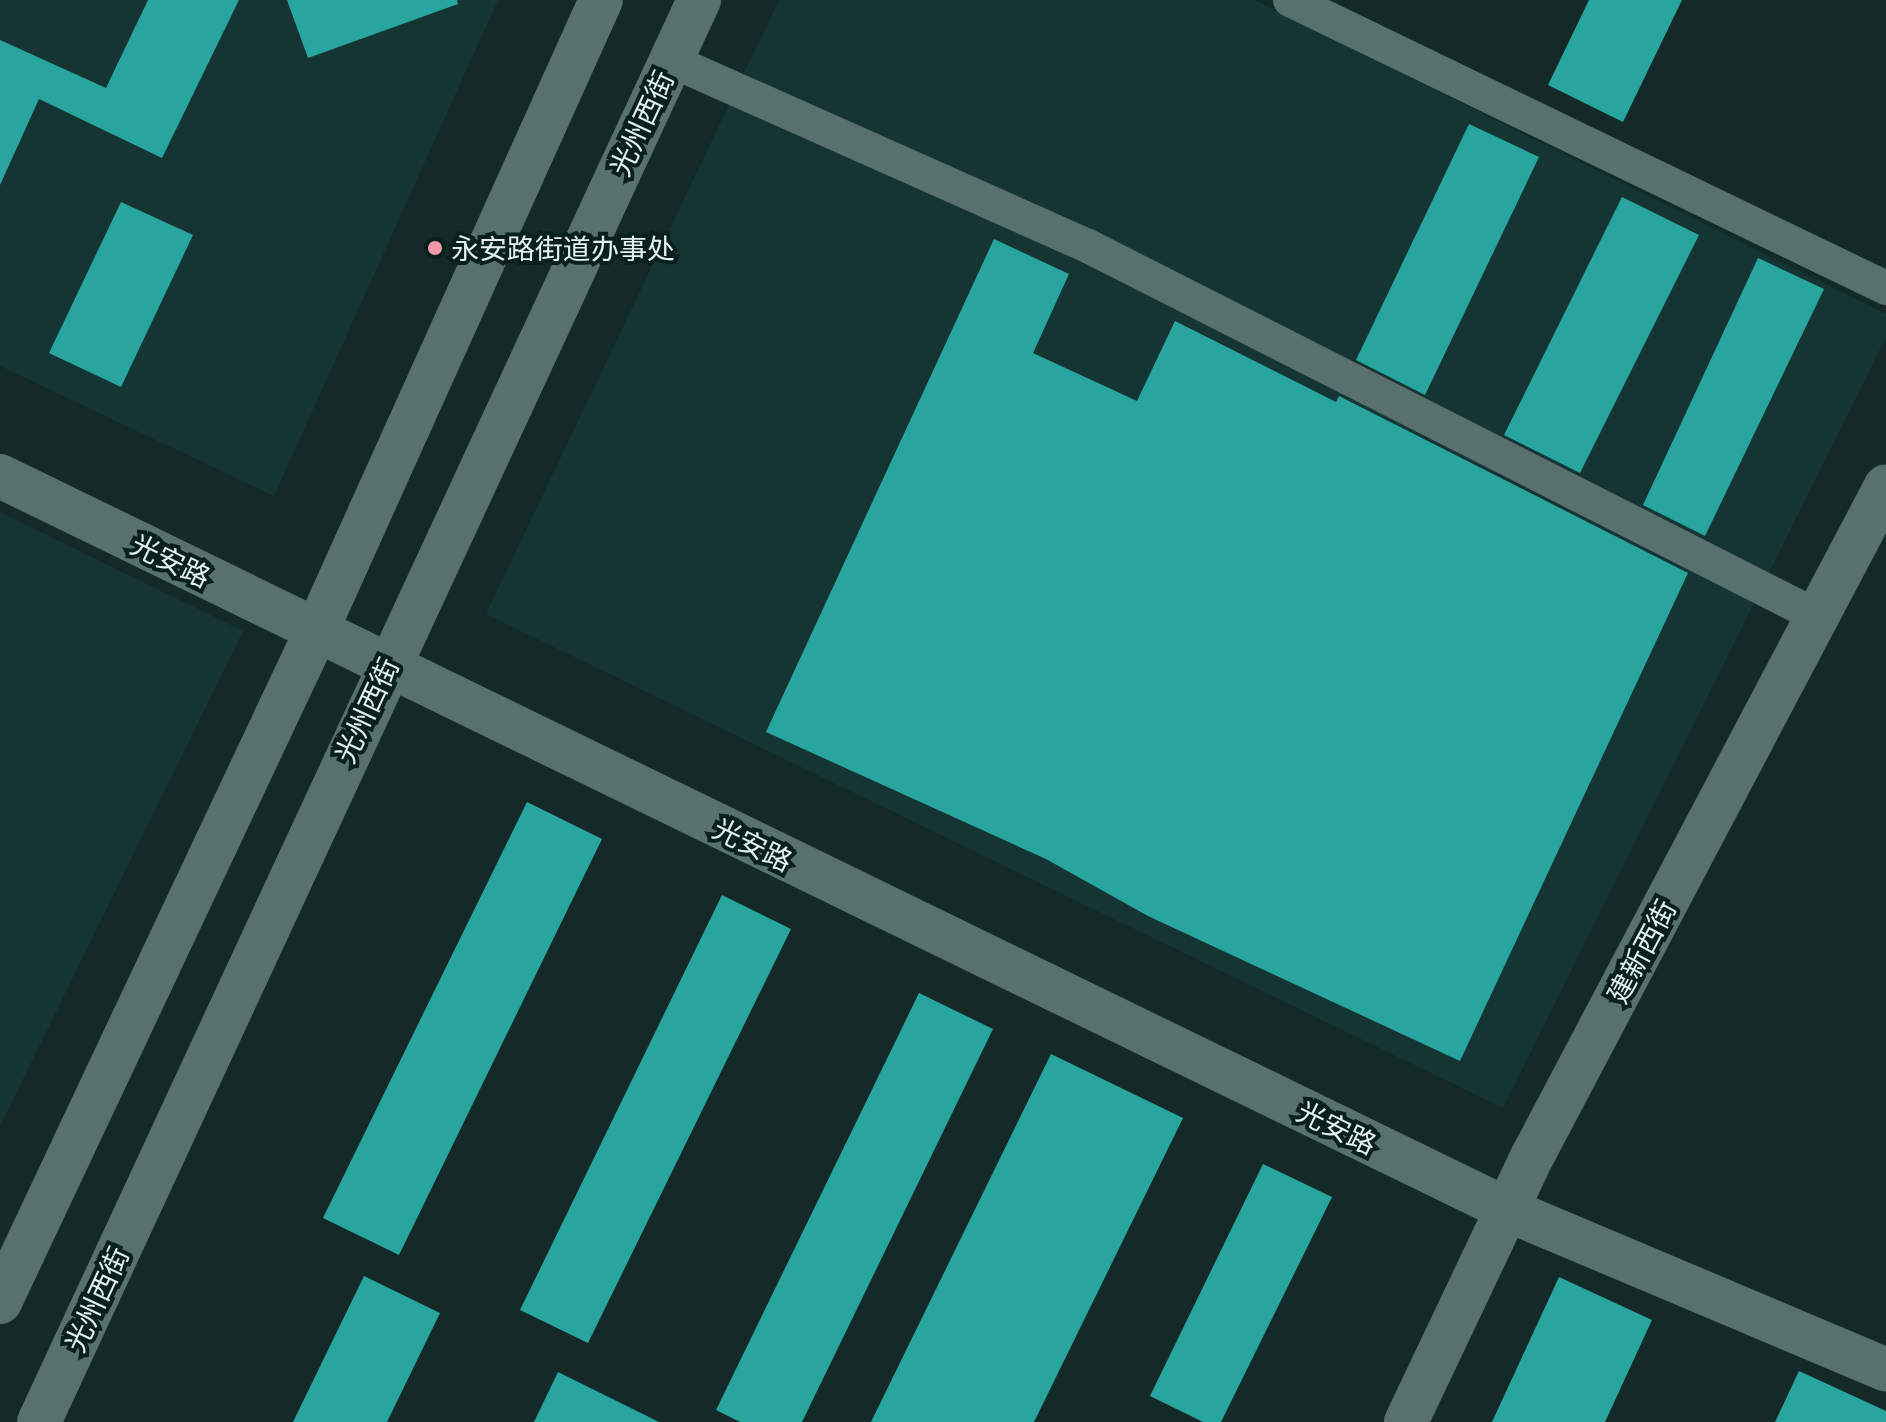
<!DOCTYPE html>
<html>
<head>
<meta charset="utf-8">
<style>
  body { margin:0 }
  #map { position:relative; width:1886px; height:1422px; overflow:hidden; background:#142a28; font-family:Barlow,"Noto Sans SC",sans-serif }
  div>[style] { position:absolute }
  [style*='--x'] { left:calc(var(--x)*1px); top:calc(var(--y)*1px); width:calc(var(--w)*1px); rotate:calc(var(--a)*1deg) }
  .built>* { inset:0; background:#143533 }
  .building>* { inset:0; background:#29a59f }
  .street>* { height:34px; margin:-17px; padding:0 17px; transform-origin:17px; border-radius:17px; background:#58706e }
  .secondary>* { height:44px; margin:-22px; padding:0 22px; transform-origin:22px; border-radius:22px; background:#58706e }
  .dots>* { width:22px; height:22px; translate:-50% -50%; box-sizing:border-box; border:4px solid #0a201f; border-radius:50% }
  span { translate:-50% -50%; white-space:nowrap; text-align:center; line-height:1.15; -webkit-text-stroke:8px #0a201f; paint-order:stroke }
  .street-label { font-size:28px; color:#e3f0ef }
  .poi-label { font-size:28px; color:#e3f0ef }
  .left { translate:0 -50%; text-align:left }
</style>
</head>
<body>
<div id="map">
  <div class="built">
    <i style="clip-path:polygon(0 0,498px 0,274px 496px,0 366px)"></i>
    <i style="clip-path:polygon(779px 0,1254px 0,1886px 314px,1886px 337px,1503px 1108px,486px 614px)"></i>
    <i style="clip-path:polygon(0 512px,243px 631px,0 1126px)"></i>
  </div>
  <div class="building">
    <i style="clip-path:polygon(148px 0,239px 0,162px 158px,39px 99px,0 185px,0 40px,106px 88px)"></i>
    <i style="clip-path:polygon(287px 0,457px 0,458px 4px,308px 58px)"></i>
    <i style="clip-path:polygon(1589px 0,1682px 0,1623px 122px,1548px 85px)"></i>
    <i style="clip-path:polygon(1469px 124px,1539px 157px,1425px 395px,1356px 360px)"></i>
    <i style="clip-path:polygon(1622px 197px,1699px 235px,1580px 473px,1504px 435px)"></i>
    <i style="clip-path:polygon(121px 202px,193px 235px,121px 387px,49px 353px)"></i>
    <i style="clip-path:polygon(994px 239px,1069px 274px,1033px 353px,1137px 401px,1175px 321px,1336px 402px,1339px 396px,1688px 573px,1460px 1061px,1148px 916px,1046px 859px,766px 732px)"></i>
    <i style="clip-path:polygon(1758px 258px,1824px 289px,1705px 536px,1643px 505px)"></i>
    <i style="clip-path:polygon(527px 802px,602px 839px,399px 1255px,323px 1218px)"></i>
    <i style="clip-path:polygon(722px 895px,791px 929px,588px 1343px,520px 1310px)"></i>
    <i style="clip-path:polygon(919px 993px,993px 1029px,802px 1422px,740px 1422px,716px 1410px)"></i>
    <i style="clip-path:polygon(1051px 1054px,1183px 1118px,1034px 1422px,871px 1422px)"></i>
    <i style="clip-path:polygon(1263px 1164px,1332px 1197px,1221px 1422px,1203px 1422px,1150px 1396px)"></i>
    <i style="clip-path:polygon(364px 1276px,440px 1313px,387px 1422px,293px 1422px)"></i>
    <i style="clip-path:polygon(1559px 1277px,1652px 1320px,1605px 1422px,1492px 1422px)"></i>
    <i style="clip-path:polygon(1799px 1371px,1886px 1411px,1886px 1422px,1775px 1422px)"></i>
    <i style="clip-path:polygon(558px 1372px,659px 1422px,534px 1422px)"></i>
  </div>
  <div class="street">
    <i style="--x:1290;--y:0;--w:662;--a:25.79"></i>
    <i style="--x:670;--y:60;--w:458;--a:24"></i>
    <i style="--x:1088;--y:246;--w:818;--a:26.91"></i>
  </div>
  <div class="secondary">
    <i style="--x:0;--y:476;--w:1677;--a:25.95"></i>
    <i style="--x:1508;--y:1210;--w:410;--a:22.9"></i>
    <i style="--x:0;--y:1302;--w:741;--a:-64.75"></i>
    <i style="--x:316;--y:632;--w:693;--a:-65.73"></i>
    <i style="--x:39;--y:1422;--w:1568;--a:-65.1"></i>
    <i style="--x:1406;--y:1422;--w:296;--a:-64.6"></i>
    <i style="--x:1533;--y:1155;--w:756;--a:-62.18"></i>
  </div>
  <div class="dots">
    <i style="left:435px;top:248px;background:#f39aa8"></i>
  </div>
  <div class="street-label">
    <span style="left:641px;top:123px;rotate:-65deg">光州西街</span>
    <span style="left:171px;top:560px;rotate:26deg">光安路</span>
    <span style="left:366px;top:710px;rotate:-65deg">光州西街</span>
    <span style="left:753px;top:844px;rotate:26deg">光安路</span>
    <span style="left:1641px;top:951px;rotate:-62deg">建新西街</span>
    <span style="left:1337px;top:1127px;rotate:26deg">光安路</span>
    <span style="left:96px;top:1299px;rotate:-65deg">光州西街</span>
  </div>
  <div class="poi-label">
    <span class="left" style="left:451px;top:248px">永安路街道办事处</span>
  </div>
</div>
</body>
</html>
